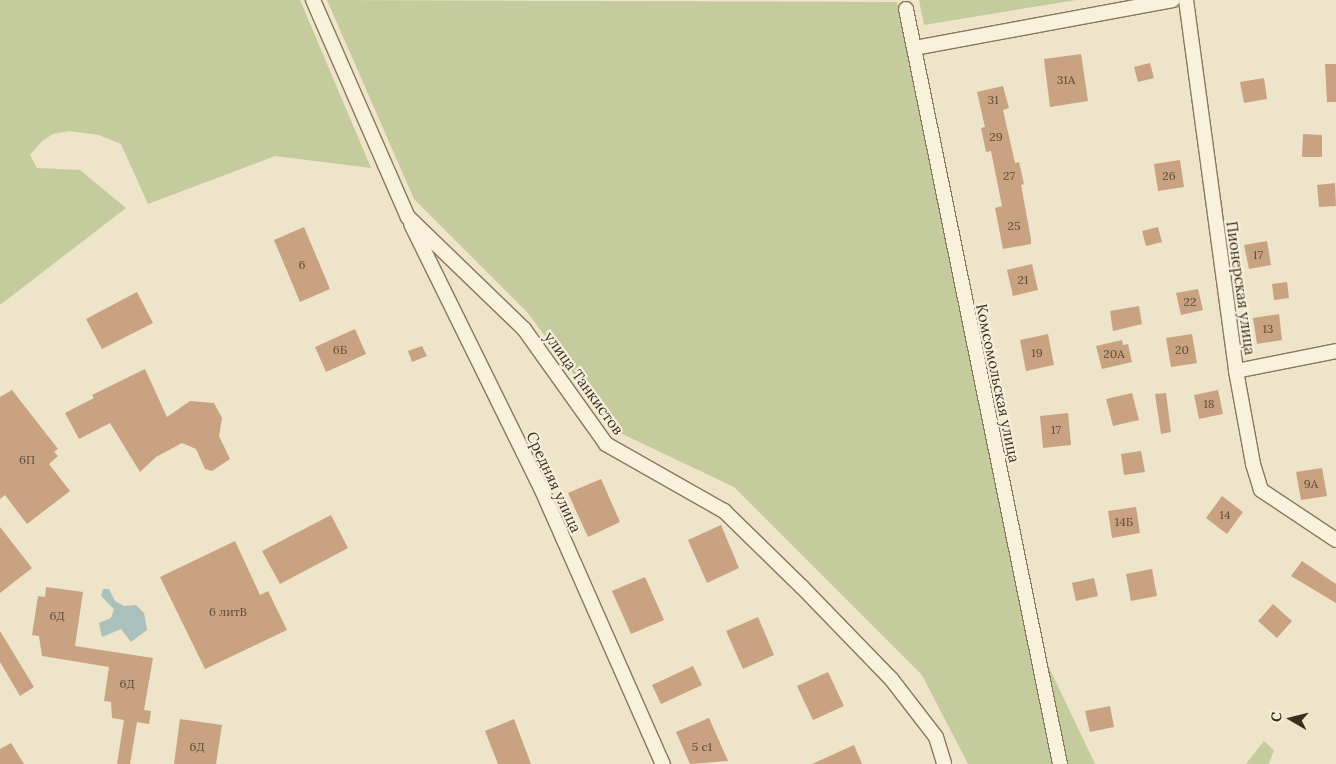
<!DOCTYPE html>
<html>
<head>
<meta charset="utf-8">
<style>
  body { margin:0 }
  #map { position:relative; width:1336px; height:764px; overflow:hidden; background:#ede4c9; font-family:Lora,serif }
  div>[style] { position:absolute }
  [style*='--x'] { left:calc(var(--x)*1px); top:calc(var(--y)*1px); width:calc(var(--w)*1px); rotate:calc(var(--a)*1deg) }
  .green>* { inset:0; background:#c4cb9d }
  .water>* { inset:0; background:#aac1bb }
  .building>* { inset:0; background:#c9a281 }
  .roads { filter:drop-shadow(1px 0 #89775e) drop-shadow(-1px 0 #89775e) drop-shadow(0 1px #89775e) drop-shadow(0 -1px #89775e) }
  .minor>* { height:14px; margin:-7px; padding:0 7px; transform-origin:7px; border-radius:7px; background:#f8f1dc }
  span { translate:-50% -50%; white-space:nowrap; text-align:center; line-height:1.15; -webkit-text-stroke:4.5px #f5eed8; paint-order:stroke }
  .number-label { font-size:12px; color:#5e4b39 }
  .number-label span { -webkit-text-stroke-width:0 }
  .street-label { font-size:15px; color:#3a2e21 }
  .north { position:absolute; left:1266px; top:694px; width:50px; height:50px; -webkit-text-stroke:4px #f5eed8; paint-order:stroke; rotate:278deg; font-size:14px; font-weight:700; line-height:20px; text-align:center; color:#3a2e21 }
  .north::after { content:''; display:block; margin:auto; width:18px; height:22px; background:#3a2e21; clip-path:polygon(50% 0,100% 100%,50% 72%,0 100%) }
</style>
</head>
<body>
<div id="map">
  <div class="green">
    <i style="clip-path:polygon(0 0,300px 0,371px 168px,275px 156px,148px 204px,121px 144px,99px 135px,69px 131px,53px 134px,42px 141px,30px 155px,37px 168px,80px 170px,126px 208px,0 305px)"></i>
    <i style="clip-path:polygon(327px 0,897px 2px,1023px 613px,1095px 764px,968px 764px,922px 675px,734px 487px,616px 431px,527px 312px,414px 199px)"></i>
    <i style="clip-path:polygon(919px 0,1076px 0,924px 25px)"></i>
    <i style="clip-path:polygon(1264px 741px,1274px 750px,1269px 764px,1246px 764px)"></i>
  </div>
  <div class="water">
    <i style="clip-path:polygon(103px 589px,109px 589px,115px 601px,124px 606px,136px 605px,144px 613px,147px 630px,131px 642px,121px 629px,102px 637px,99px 623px,111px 618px,114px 609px,101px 596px)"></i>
  </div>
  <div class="building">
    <i style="clip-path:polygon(1081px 54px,1088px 101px,1050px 107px,1044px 59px)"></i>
    <i style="clip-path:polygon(1150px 63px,1154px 78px,1138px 82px,1134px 67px)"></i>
    <i style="clip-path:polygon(1325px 64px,1336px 64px,1336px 102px,1327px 102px)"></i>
    <i style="clip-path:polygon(1264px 78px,1267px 99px,1244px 103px,1240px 82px)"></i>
    <i style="clip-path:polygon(1003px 86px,1009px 108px,1003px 110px,1015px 163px,1019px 162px,1024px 184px,1021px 185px,1031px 239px,1031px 244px,1003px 249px,995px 208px,1002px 206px,991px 151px,986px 152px,981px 128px,985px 127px,977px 92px)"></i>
    <i style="clip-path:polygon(1303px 134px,1322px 135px,1322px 157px,1302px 157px)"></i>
    <i style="clip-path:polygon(1180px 160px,1184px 187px,1158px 191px,1154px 164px)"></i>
    <i style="clip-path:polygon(1335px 183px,1336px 206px,1319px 207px,1317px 185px)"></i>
    <i style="clip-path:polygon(304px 227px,330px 289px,300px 302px,274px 240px)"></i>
    <i style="clip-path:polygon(1158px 227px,1162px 242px,1146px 246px,1142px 231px)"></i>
    <i style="clip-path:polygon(1267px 241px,1271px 265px,1249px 269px,1244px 245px)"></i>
    <i style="clip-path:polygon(1032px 264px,1038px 290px,1013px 296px,1007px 270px)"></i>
    <i style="clip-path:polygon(1287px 282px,1289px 298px,1274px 300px,1272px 284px)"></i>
    <i style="clip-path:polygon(1198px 289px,1203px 310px,1181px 315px,1176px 293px)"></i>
    <i style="clip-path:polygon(137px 292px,153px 323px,102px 349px,86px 319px)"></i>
    <i style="clip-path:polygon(1139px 306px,1142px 324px,1113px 331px,1110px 311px)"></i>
    <i style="clip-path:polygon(1279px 314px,1282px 340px,1257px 344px,1253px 318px)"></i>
    <i style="clip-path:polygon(355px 329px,366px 354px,326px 372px,315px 347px)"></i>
    <i style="clip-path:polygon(1048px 334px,1054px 365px,1026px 371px,1020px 340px)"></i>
    <i style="clip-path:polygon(1192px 334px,1197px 363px,1171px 367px,1166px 338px)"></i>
    <i style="clip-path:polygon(1122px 340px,1123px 345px,1128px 344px,1132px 362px,1102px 369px,1096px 346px)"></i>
    <i style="clip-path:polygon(422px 346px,427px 356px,412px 362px,408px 351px)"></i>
    <i style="clip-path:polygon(145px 369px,167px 417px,190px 401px,214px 403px,222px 418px,219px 436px,230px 459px,212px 471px,205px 469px,196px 449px,182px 443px,156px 457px,140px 472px,110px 423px,79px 439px,65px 413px,94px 398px,92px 395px)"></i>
    <i style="clip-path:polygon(12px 390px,58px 449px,54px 452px,58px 456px,49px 464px,70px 491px,27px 524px,5px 495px,0 499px,0 397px)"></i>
    <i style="clip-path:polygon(1218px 390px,1223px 414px,1199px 419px,1194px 395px)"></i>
    <i style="clip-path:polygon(1132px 393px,1139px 420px,1113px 426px,1106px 399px)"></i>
    <i style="clip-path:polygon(1166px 393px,1171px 432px,1161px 434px,1155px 394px)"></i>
    <i style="clip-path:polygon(1068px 413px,1071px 445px,1043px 448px,1040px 416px)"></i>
    <i style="clip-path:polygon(1141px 451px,1145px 472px,1124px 475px,1121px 454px)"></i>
    <i style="clip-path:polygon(1322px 468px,1327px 496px,1301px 500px,1296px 472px)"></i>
    <i style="clip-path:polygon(601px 479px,620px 522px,588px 537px,568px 493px)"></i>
    <i style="clip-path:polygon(1222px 496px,1243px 512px,1227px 534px,1206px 518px)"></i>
    <i style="clip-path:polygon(1136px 507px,1140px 533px,1112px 538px,1108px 511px)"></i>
    <i style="clip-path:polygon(331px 515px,348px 548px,280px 584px,262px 551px)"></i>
    <i style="clip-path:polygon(721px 525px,739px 568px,707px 583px,688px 540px)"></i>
    <i style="clip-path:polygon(0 527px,32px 568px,0 593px)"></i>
    <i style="clip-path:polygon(235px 541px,260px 595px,268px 591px,287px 630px,205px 669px,160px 577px)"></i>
    <i style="clip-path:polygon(1302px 561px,1336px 584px,1336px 603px,1291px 576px)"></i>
    <i style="clip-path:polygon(1152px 569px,1157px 596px,1131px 601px,1126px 574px)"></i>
    <i style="clip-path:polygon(645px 577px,664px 620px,631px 634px,612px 591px)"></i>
    <i style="clip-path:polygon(1094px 578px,1098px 596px,1076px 601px,1072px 583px)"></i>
    <i style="clip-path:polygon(46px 587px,83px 592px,75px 646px,153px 658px,144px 710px,151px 711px,149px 724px,137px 722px,130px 764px,117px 764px,124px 720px,112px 718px,111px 702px,104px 701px,109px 667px,42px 656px,39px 636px,32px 635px,38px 596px,45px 597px)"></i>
    <i style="clip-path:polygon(1273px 604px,1292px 621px,1277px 638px,1258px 621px)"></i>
    <i style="clip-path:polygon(758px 617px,774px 655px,743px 669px,726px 631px)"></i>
    <i style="clip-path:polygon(0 631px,34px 687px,20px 696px,0 662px)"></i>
    <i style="clip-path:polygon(693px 666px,702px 685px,661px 704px,652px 685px)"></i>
    <i style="clip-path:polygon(828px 672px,844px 706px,813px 720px,797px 686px)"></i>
    <i style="clip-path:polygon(1110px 706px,1114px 727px,1090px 732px,1085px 711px)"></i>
    <i style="clip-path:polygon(709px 718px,728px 761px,690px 764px,676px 732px)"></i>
    <i style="clip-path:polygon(180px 719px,222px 725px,216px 764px,174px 764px)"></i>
    <i style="clip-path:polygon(514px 719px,531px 764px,498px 764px,485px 731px)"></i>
    <i style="clip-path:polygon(11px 743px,24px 764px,0 764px,0 749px)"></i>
    <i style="clip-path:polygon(854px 745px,862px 764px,812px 764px)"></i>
  </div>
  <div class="roads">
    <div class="minor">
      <i style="--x:313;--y:0;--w:237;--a:66.4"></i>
      <i style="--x:408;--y:217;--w:161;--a:44"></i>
      <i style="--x:524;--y:329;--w:141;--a:54.5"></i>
      <i style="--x:606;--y:444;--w:136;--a:29.6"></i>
      <i style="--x:724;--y:511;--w:109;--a:44.3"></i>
      <i style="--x:802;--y:587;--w:129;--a:45.9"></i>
      <i style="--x:892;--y:680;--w:72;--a:52.3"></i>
      <i style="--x:936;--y:737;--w:28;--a:73"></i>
      <i style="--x:1186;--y:0;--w:374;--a:82.3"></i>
      <i style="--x:1236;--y:371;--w:95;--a:79.6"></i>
      <i style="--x:1253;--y:464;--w:27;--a:73"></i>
      <i style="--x:1261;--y:490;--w:90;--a:33.7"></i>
      <i style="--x:906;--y:9;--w:771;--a:78.47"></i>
      <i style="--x:914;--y:48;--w:263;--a:-10.5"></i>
      <i style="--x:411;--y:224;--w:294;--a:63.8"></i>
      <i style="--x:541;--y:488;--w:302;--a:66.2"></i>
      <i style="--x:1236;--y:371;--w:102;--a:-11.3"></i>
    </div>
  </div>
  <div class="number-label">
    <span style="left:1066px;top:80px">31А</span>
    <span style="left:993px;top:100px">31</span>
    <span style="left:996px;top:137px">29</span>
    <span style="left:1009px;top:176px">27</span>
    <span style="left:1169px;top:176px">26</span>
    <span style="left:1014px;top:226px">25</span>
    <span style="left:1258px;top:255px">17</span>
    <span style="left:302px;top:265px">6</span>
    <span style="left:1023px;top:280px">21</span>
    <span style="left:1190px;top:302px">22</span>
    <span style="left:1268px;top:329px">13</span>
    <span style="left:340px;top:350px">6Б</span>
    <span style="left:1182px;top:350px">20</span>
    <span style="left:1037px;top:353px">19</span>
    <span style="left:1114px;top:354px">20А</span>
    <span style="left:1209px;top:404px">18</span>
    <span style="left:1056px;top:430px">17</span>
    <span style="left:27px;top:460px">6П</span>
    <span style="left:1311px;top:484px">9А</span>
    <span style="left:1225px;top:515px">14</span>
    <span style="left:1124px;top:522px">14Б</span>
    <span style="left:228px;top:612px">6 литВ</span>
    <span style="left:57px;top:616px">6Д</span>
    <span style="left:127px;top:684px">6Д</span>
    <span style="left:197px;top:747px">6Д</span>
    <span style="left:702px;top:747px">5 с1</span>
  </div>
  <div class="street-label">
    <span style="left:1241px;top:288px;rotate:82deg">Пионерская улица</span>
    <span style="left:584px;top:383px;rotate:54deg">улица Танкистов</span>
    <span style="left:998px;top:383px;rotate:78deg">Комсомольская улица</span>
    <span style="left:554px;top:482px;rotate:65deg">Средняя улица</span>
  </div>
  <div class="north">С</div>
</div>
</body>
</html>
